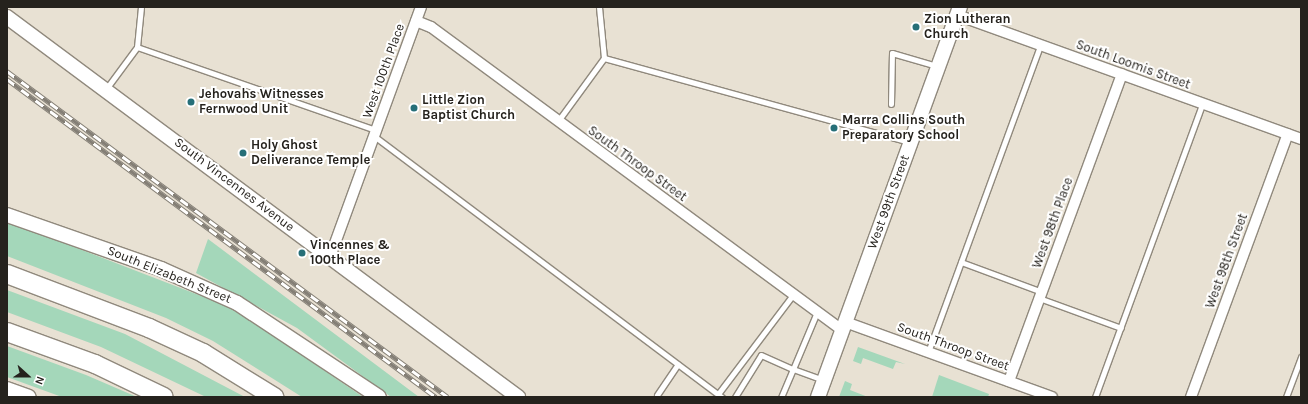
<!DOCTYPE html>
<html>
<head>
<meta charset="utf-8">
<style>
  body { margin:0 }
  #map { position:relative; width:1308px; height:404px; overflow:hidden; background:#e8e1d3; font-family:Karla,sans-serif }
  div>[style] { position:absolute }
  [style*='--x'] { left:calc(var(--x)*1px); top:calc(var(--y)*1px); width:calc(var(--w)*1px); rotate:calc(var(--a)*1deg) }
  .green>* { inset:0; background:#a4d7ba }
  .roads { filter:drop-shadow(1px 0 #90897d) drop-shadow(-1px 0 #90897d) drop-shadow(0 1px #90897d) drop-shadow(0 -1px #90897d) }
  .lane>* { height:5px; margin:-2.5px; padding:0 2.5px; transform-origin:2.5px; border-radius:2.5px; background:#fff }
  .street>* { height:10px; margin:-5px; padding:0 5px; transform-origin:5px; border-radius:5px; background:#fff }
  .secondary>* { height:14px; margin:-7px; padding:0 7px; transform-origin:7px; border-radius:7px; background:#fff }
  .highway>* { height:18px; margin:-9px; padding:0 9px; transform-origin:9px; border-radius:9px; background:#fff }
  .rail>* { height:4.5px; margin-top:-2.25px; transform-origin:0; background:repeating-linear-gradient(90deg,#fff 0 9px,#847f76 0 18px); box-sizing:border-box; border-block:1px solid #847f76 }
  .dots>* { width:11px; height:11px; translate:-50% -50%; box-sizing:border-box; border:2px solid #fff; border-radius:50% }
  span { translate:-50% -50%; white-space:nowrap; text-align:center; line-height:1.15; -webkit-text-stroke:4px #fff; paint-order:stroke }
  .poi-label { font-size:13px; color:#25221d; font-weight:700 }
  .left { translate:0 -50%; text-align:left }
  .street-label { font-size:13px; color:#25221d }
  .frame { position:absolute; inset:0; border:8px solid #25221d; pointer-events:none }
  .north { position:absolute; left:8px; top:356px; width:40px; height:40px; -webkit-text-stroke:3px #fff; paint-order:stroke; rotate:111deg; font-size:11px; font-weight:700; line-height:16px; text-align:center; color:#25221d }
  .north::after { content:''; display:block; margin:auto; width:14px; height:18px; background:#25221d; clip-path:polygon(50% 0,100% 100%,50% 72%,0 100%) }
</style>
</head>
<body>
<div id="map">
  <div class="green">
    <i style="clip-path:polygon(7px 221px,222px 304px,249px 319px,363px 397px,302px 397px,213px 341px,166px 318px,7px 256px)"></i>
    <i style="clip-path:polygon(208px 239px,419px 397px,391px 397px,297px 328px,196px 273px)"></i>
    <i style="clip-path:polygon(7px 290px,125px 334px,245px 397px,206px 397px,101px 347px,7px 312px)"></i>
    <i style="clip-path:polygon(7px 346px,86px 375px,137px 397px,62px 397px,7px 377px)"></i>
    <i style="clip-path:polygon(858px 347px,905px 364px,896px 362px,893px 369px,863px 358px,861px 364px,853px 361px)"></i>
    <i style="clip-path:polygon(939px 375px,989px 394px,988px 397px,932px 397px)"></i>
    <i style="clip-path:polygon(845px 381px,852px 384px,850px 390px,868px 397px,839px 397px)"></i>
  </div>
  <div class="roads">
    <div class="lane">
      <i style="--x:137;--y:47;--w:253;--a:19.2"></i>
      <i style="--x:604;--y:58;--w:317;--a:15.4"></i>
      <i style="--x:106;--y:89;--w:52;--a:-53.6"></i>
      <i style="--x:137;--y:47;--w:40;--a:-84.3"></i>
      <i style="--x:891;--y:104;--w:51;--a:-88.9"></i>
      <i style="--x:892;--y:53;--w:47;--a:16.1"></i>
      <i style="--x:558;--y:121;--w:78;--a:-53.9"></i>
      <i style="--x:604;--y:58;--w:51;--a:-95.6"></i>
      <i style="--x:374;--y:136;--w:435;--a:36.9"></i>
      <i style="--x:961;--y:262;--w:86;--a:20.3"></i>
      <i style="--x:1039;--y:298;--w:87;--a:20.1"></i>
      <i style="--x:817;--y:312;--w:62;--a:112.8"></i>
      <i style="--x:793;--y:369;--w:32;--a:20"></i>
      <i style="--x:928;--y:352;--w:326;--a:-69.9"></i>
      <i style="--x:718;--y:394;--w:124;--a:-52.9"></i>
      <i style="--x:657;--y:395;--w:37;--a:-56"></i>
      <i style="--x:735;--y:397;--w:49;--a:-58.2"></i>
      <i style="--x:761;--y:355;--w:35;--a:24"></i>
      <i style="--x:793;--y:369;--w:30;--a:113"></i>
      <i style="--x:1095;--y:397;--w:312;--a:-69.9"></i>
      <i style="--x:1286;--y:397;--w:43;--a:-69.4"></i>
    </div>
    <div class="street">
      <i style="--x:957;--y:15;--w:366;--a:19.8"></i>
      <i style="--x:416;--y:21;--w:16;--a:22"></i>
      <i style="--x:431;--y:27;--w:511;--a:36.4"></i>
      <i style="--x:330;--y:257;--w:266;--a:-70"></i>
      <i style="--x:845;--y:322;--w:220;--a:19.9"></i>
      <i style="--x:1009;--y:381;--w:327;--a:-69.8"></i>
      <i style="--x:1191;--y:397;--w:280;--a:-69.8"></i>
    </div>
    <div class="secondary">
      <i style="--x:7;--y:17;--w:637;--a:36.64"></i>
      <i style="--x:7;--y:215;--w:163;--a:19.3"></i>
      <i style="--x:161;--y:269;--w:83;--a:24.1"></i>
      <i style="--x:237;--y:303;--w:170;--a:33.5"></i>
      <i style="--x:7;--y:389;--w:23;--a:20"></i>
      <i style="--x:818;--y:397;--w:415;--a:-70"></i>
    </div>
    <div class="highway">
      <i style="--x:7;--y:274;--w:152;--a:20.8"></i>
      <i style="--x:149;--y:328;--w:60;--a:24.8"></i>
      <i style="--x:203;--y:353;--w:84;--a:31.8"></i>
      <i style="--x:7;--y:332;--w:94;--a:20"></i>
      <i style="--x:95;--y:364;--w:76;--a:25.6"></i>
    </div>
  </div>
  <div class="rail">
    <i style="--x:7;--y:71;--w:548;--a:36.47"></i>
    <i style="--x:7;--y:79;--w:534;--a:36.55"></i>
  </div>
  <div class="dots">
    <i style="left:916px;top:27px;background:#266f78"></i>
    <i style="left:191px;top:102px;background:#266f78"></i>
    <i style="left:414px;top:108px;background:#266f78"></i>
    <i style="left:834px;top:128px;background:#266f78"></i>
    <i style="left:243px;top:153px;background:#266f78"></i>
    <i style="left:302px;top:253px;background:#266f78"></i>
  </div>
  <div class="poi-label">
    <span class="left" style="left:924px;top:27px">Zion Lutheran<br>Church</span>
    <span class="left" style="left:199px;top:102px">Jehovahs Witnesses<br>Fernwood Unit</span>
    <span class="left" style="left:422px;top:108px">Little Zion<br>Baptist Church</span>
    <span class="left" style="left:842px;top:128px">Marra Collins South<br>Preparatory School</span>
    <span class="left" style="left:251px;top:153px">Holy Ghost<br>Deliverance Temple</span>
    <span class="left" style="left:310px;top:253px">Vincennes &amp;<br>100th Place</span>
  </div>
  <div class="street-label">
    <span style="left:1133px;top:65px;rotate:20deg">South Loomis Street</span>
    <span style="left:384px;top:71px;rotate:-70deg">West 100th Place</span>
    <span style="left:637px;top:164px;rotate:36deg">South Throop Street</span>
    <span style="left:234px;top:185px;rotate:37deg">South Vincennes Avenue</span>
    <span style="left:889px;top:202px;rotate:-70deg">West 99th Street</span>
    <span style="left:1053px;top:223px;rotate:-70deg">West 98th Place</span>
    <span style="left:1227px;top:261px;rotate:-70deg">West 98th Street</span>
    <span style="left:169px;top:275px;rotate:22deg">South Elizabeth Street</span>
    <span style="left:953px;top:347px;rotate:20deg">South Throop Street</span>
  </div>
  <div class="frame"></div>
  <div class="north">N</div>
</div>
</body>
</html>
